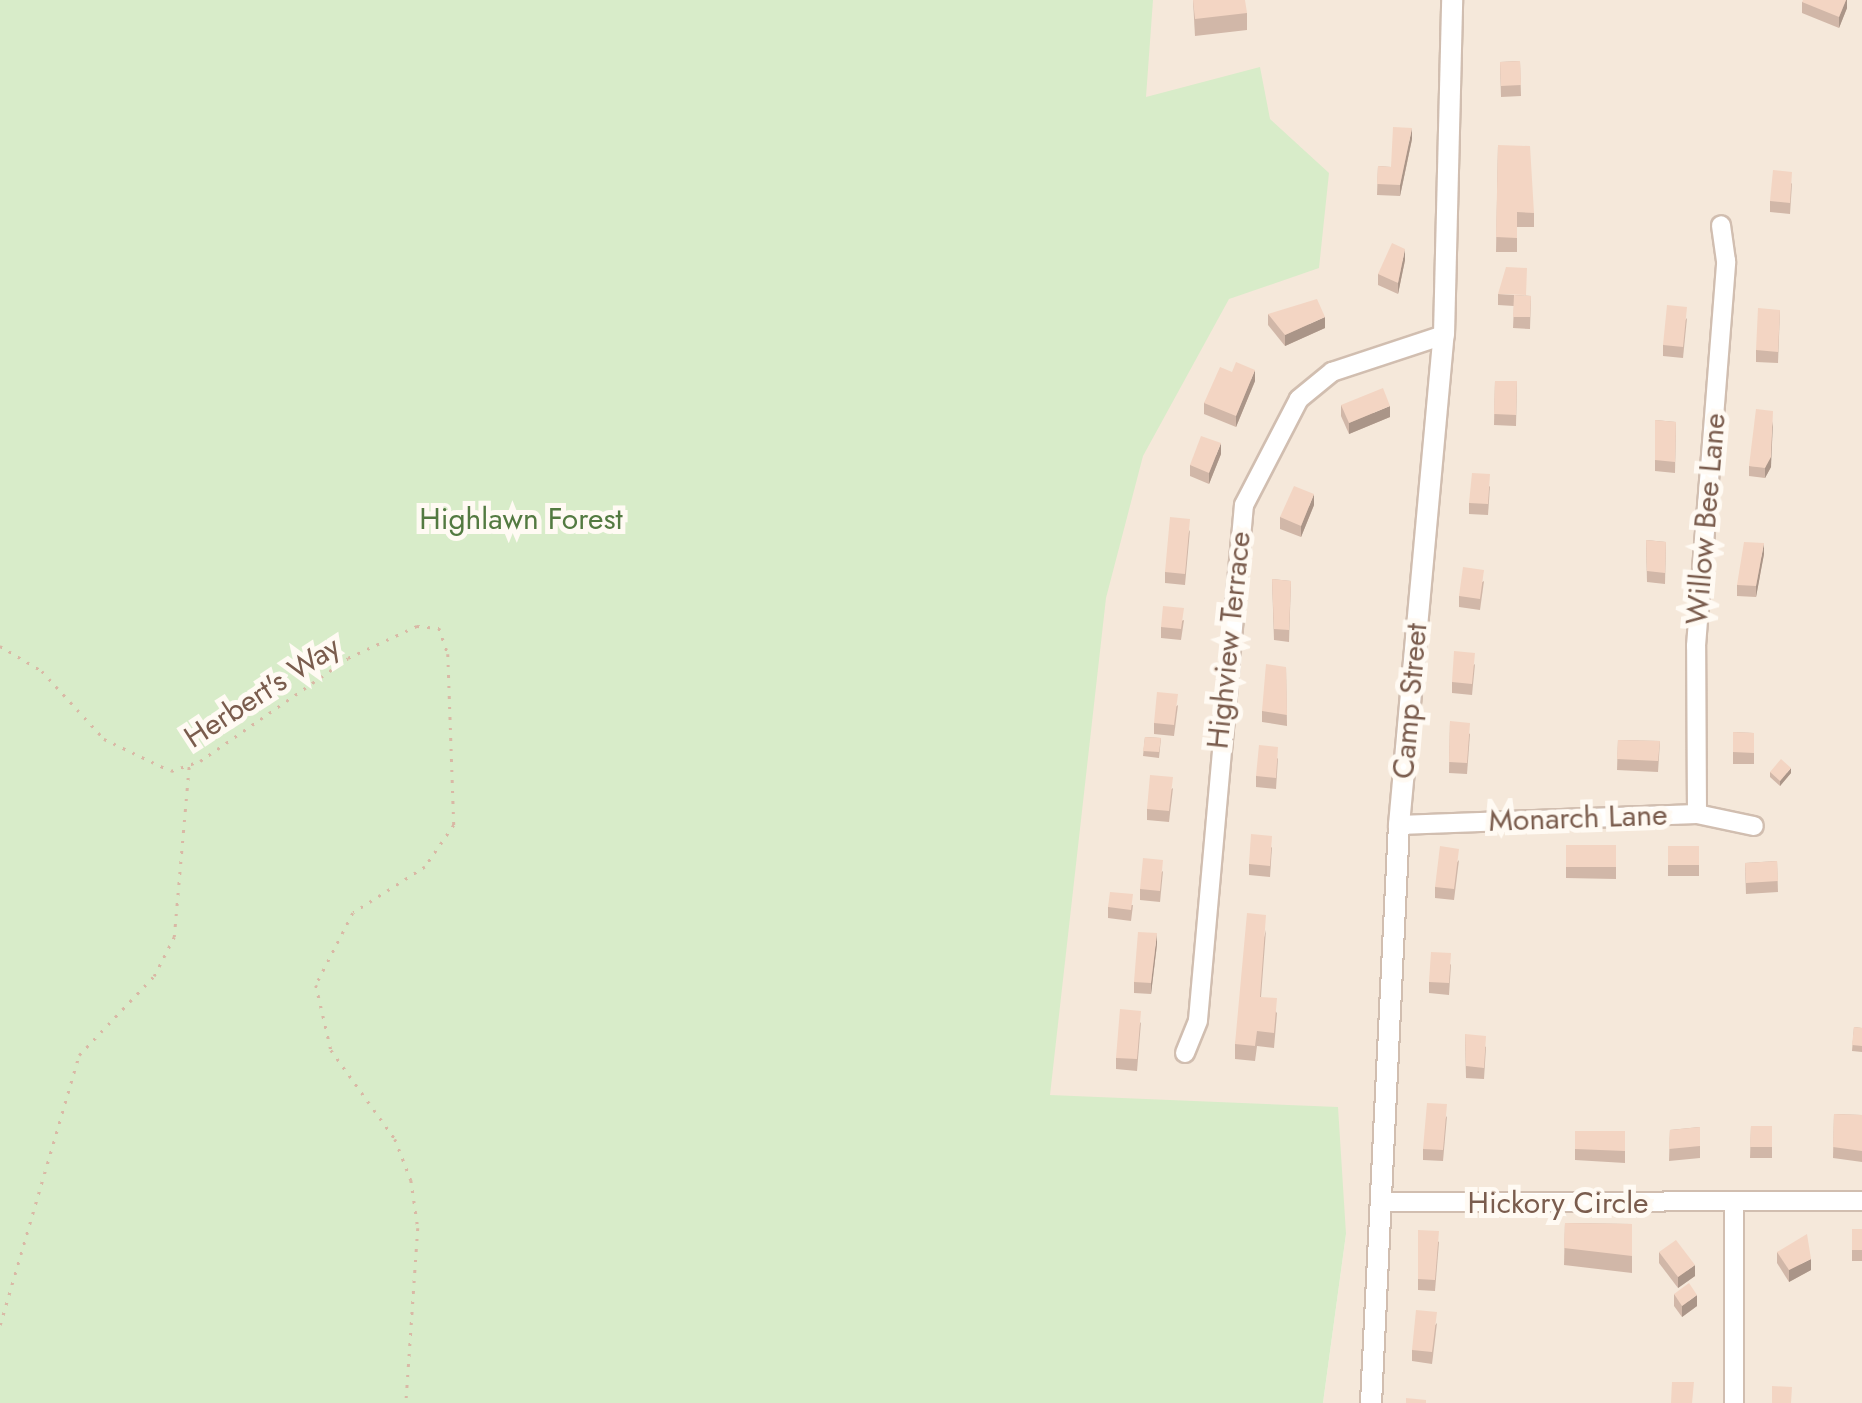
<!DOCTYPE html>
<html>
<head>
<meta charset="utf-8">
<style>
  body { margin:0 }
  #map { position:relative; width:1862px; height:1403px; overflow:hidden; background:#fdf6ec; font-family:Jost,sans-serif }
  div>[style] { position:absolute }
  [style*='--x'] { left:calc(var(--x)*1px); top:calc(var(--y)*1px); width:calc(var(--w)*1px); rotate:calc(var(--a)*1deg) }
  .residential>* { inset:0; background:#f5e8da }
  .green>* { inset:0; background:#d8ecc9 }
  .path>* { height:2.5px; margin-top:-1.25px; transform-origin:0; background:repeating-linear-gradient(90deg,#d9b8a5 0 2.5px,transparent 0 10.5px) }
  .roads { filter:drop-shadow(2px 0 #d1beb0) drop-shadow(-2px 0 #d1beb0) drop-shadow(0 2px #d1beb0) drop-shadow(0 -2px #d1beb0) }
  .minor>* { height:18px; margin:-9px; padding:0 9px; transform-origin:9px; border-radius:9px; background:#fff }
  .tertiary>* { height:20px; margin:-10px; padding:0 10px; transform-origin:10px; border-radius:10px; background:#fff }
  .wall>* { inset:0; background:#d1b7a8 }
  .shaded-wall>* { inset:0; background:#aa9588 }
  .building>* { inset:0; background:#f3d5c3 }
  span { translate:-50% -50%; white-space:nowrap; text-align:center; line-height:1.15; -webkit-text-stroke:10px #fffaf3; paint-order:stroke }
  .park-label { font-size:30px; color:#537a41 }
  .street-label { font-size:30px; color:#7a5c4d }
</style>
</head>
<body>
<div id="map">
  <div class="residential">
    <i style="clip-path:polygon(1088px 0,1862px 0,1862px 1403px,1323px 1403px,1346px 1234px,1008px 1094px)"></i>
  </div>
  <div class="green">
    <i style="clip-path:polygon(0 0,1153px 0,1146px 97px,1260px 67px,1270px 119px,1329px 173px,1319px 268px,1229px 299px,1143px 456px,1106px 598px,1050px 1095px,1338px 1107px,1346px 1234px,1323px 1403px,0 1403px)"></i>
  </div>
  <div class="path">
    <i style="--x:0;--y:646;--w:49;--a:30.8"></i>
    <i style="--x:42;--y:671;--w:92;--a:47.6"></i>
    <i style="--x:104;--y:739;--w:74;--a:25.5"></i>
    <i style="--x:171;--y:771;--w:31;--a:-19"></i>
    <i style="--x:200;--y:761;--w:180;--a:-34.8"></i>
    <i style="--x:348;--y:658;--w:76;--a:-24.9"></i>
    <i style="--x:417;--y:626;--w:22;--a:5"></i>
    <i style="--x:439;--y:628;--w:28;--a:71"></i>
    <i style="--x:448;--y:654;--w:171;--a:88"></i>
    <i style="--x:454;--y:825;--w:51;--a:124.6"></i>
    <i style="--x:425;--y:867;--w:85;--a:147.4"></i>
    <i style="--x:353;--y:913;--w:81;--a:117.2"></i>
    <i style="--x:316;--y:985;--w:67;--a:77"></i>
    <i style="--x:331;--y:1050;--w:110;--a:54.3"></i>
    <i style="--x:395;--y:1139;--w:44;--a:68.7"></i>
    <i style="--x:411;--y:1180;--w:49;--a:81.7"></i>
    <i style="--x:418;--y:1228;--w:175;--a:93.9"></i>
    <i style="--x:0;--y:1325;--w:281;--a:-73.7"></i>
    <i style="--x:79;--y:1055;--w:109;--a:-46.5"></i>
    <i style="--x:154;--y:976;--w:44;--a:-62.9"></i>
    <i style="--x:174;--y:937;--w:173;--a:-85"></i>
  </div>
  <div class="roads">
    <div class="minor">
      <i style="--x:1697;--y:814;--w:168;--a:-90.3"></i>
      <i style="--x:1696;--y:646;--w:386;--a:-85.5"></i>
      <i style="--x:1726;--y:261;--w:36;--a:-98"></i>
      <i style="--x:1399;--y:825;--w:298;--a:-2.1"></i>
      <i style="--x:1697;--y:814;--w:58;--a:11.9"></i>
      <i style="--x:1185;--y:1053;--w:35;--a:-68"></i>
      <i style="--x:1198;--y:1020;--w:517;--a:-84.9"></i>
      <i style="--x:1244;--y:505;--w:119;--a:-62.6"></i>
      <i style="--x:1299;--y:399;--w:43;--a:-39.3"></i>
      <i style="--x:1332;--y:372;--w:118;--a:-18.3"></i>
      <i style="--x:1382;--y:1202;--w:480;--a:-0.1"></i>
      <i style="--x:1734;--y:1203;--w:200;--a:90"></i>
    </div>
    <div class="tertiary">
      <i style="--x:1371;--y:1403;--w:579;--a:-87.23"></i>
      <i style="--x:1399;--y:825;--w:492;--a:-84.8"></i>
      <i style="--x:1444;--y:335;--w:335;--a:-88.6"></i>
    </div>
  </div>
  <div class="wall">
    <i style="clip-path:polygon(1193px 0,1247px 13px,1247px 30px,1195px 36px)"></i>
    <i style="clip-path:polygon(1847px 0,1847px 8px,1839px 28px,1802px 13px,1802px 2px)"></i>
    <i style="clip-path:polygon(1520px 61px,1521px 96px,1501px 97px,1500px 62px)"></i>
    <i style="clip-path:polygon(1412px 139px,1400px 196px,1377px 195px,1378px 166px,1391px 167px)"></i>
    <i style="clip-path:polygon(1498px 145px,1534px 213px,1534px 227px,1517px 227px,1517px 252px,1496px 252px)"></i>
    <i style="clip-path:polygon(1792px 183px,1790px 214px,1770px 212px,1770px 201px)"></i>
    <i style="clip-path:polygon(1405px 260px,1398px 294px,1378px 285px,1378px 274px)"></i>
    <i style="clip-path:polygon(1498px 294px,1531px 296px,1530px 329px,1513px 328px,1514px 306px,1498px 305px)"></i>
    <i style="clip-path:polygon(1780px 310px,1778px 363px,1756px 362px,1756px 350px)"></i>
    <i style="clip-path:polygon(1268px 314px,1325px 328px,1285px 346px,1268px 325px)"></i>
    <i style="clip-path:polygon(1687px 318px,1683px 358px,1663px 356px,1663px 345px)"></i>
    <i style="clip-path:polygon(1232px 372px,1255px 381px,1236px 427px,1204px 414px,1204px 403px)"></i>
    <i style="clip-path:polygon(1495px 381px,1517px 381px,1516px 426px,1494px 425px)"></i>
    <i style="clip-path:polygon(1341px 405px,1390px 417px,1349px 434px,1341px 416px)"></i>
    <i style="clip-path:polygon(1655px 420px,1676px 422px,1675px 473px,1655px 471px)"></i>
    <i style="clip-path:polygon(1221px 454px,1209px 484px,1190px 476px,1190px 465px)"></i>
    <i style="clip-path:polygon(1749px 466px,1771px 467px,1765px 478px,1749px 476px)"></i>
    <i style="clip-path:polygon(1490px 486px,1488px 515px,1469px 514px,1469px 503px)"></i>
    <i style="clip-path:polygon(1314px 505px,1301px 537px,1280px 529px,1280px 517px)"></i>
    <i style="clip-path:polygon(1190px 530px,1185px 585px,1165px 583px,1165px 572px)"></i>
    <i style="clip-path:polygon(1646px 540px,1666px 542px,1665px 584px,1647px 582px)"></i>
    <i style="clip-path:polygon(1764px 554px,1756px 597px,1737px 596px,1737px 585px)"></i>
    <i style="clip-path:polygon(1272px 579px,1291px 581px,1289px 642px,1274px 640px)"></i>
    <i style="clip-path:polygon(1484px 581px,1480px 610px,1459px 607px,1459px 596px)"></i>
    <i style="clip-path:polygon(1184px 620px,1181px 640px,1161px 638px,1161px 627px)"></i>
    <i style="clip-path:polygon(1475px 664px,1472px 695px,1452px 693px,1452px 682px)"></i>
    <i style="clip-path:polygon(1286px 667px,1287px 726px,1262px 722px,1262px 711px)"></i>
    <i style="clip-path:polygon(1178px 705px,1174px 736px,1154px 734px,1154px 723px)"></i>
    <i style="clip-path:polygon(1450px 721px,1470px 734px,1467px 774px,1449px 773px)"></i>
    <i style="clip-path:polygon(1733px 732px,1754px 733px,1754px 764px,1733px 764px)"></i>
    <i style="clip-path:polygon(1145px 737px,1161px 738px,1159px 758px,1143px 756px)"></i>
    <i style="clip-path:polygon(1618px 740px,1660px 741px,1658px 772px,1617px 770px)"></i>
    <i style="clip-path:polygon(1278px 758px,1276px 789px,1256px 787px,1256px 776px)"></i>
    <i style="clip-path:polygon(1770px 772px,1791px 773px,1780px 786px,1770px 777px)"></i>
    <i style="clip-path:polygon(1173px 788px,1169px 822px,1147px 820px,1147px 809px)"></i>
    <i style="clip-path:polygon(1566px 845px,1616px 845px,1616px 879px,1566px 878px)"></i>
    <i style="clip-path:polygon(1668px 846px,1699px 846px,1699px 876px,1668px 876px)"></i>
    <i style="clip-path:polygon(1272px 847px,1270px 877px,1249px 875px,1249px 864px)"></i>
    <i style="clip-path:polygon(1459px 860px,1454px 900px,1435px 898px,1435px 887px)"></i>
    <i style="clip-path:polygon(1777px 861px,1778px 892px,1746px 894px,1745px 863px)"></i>
    <i style="clip-path:polygon(1163px 871px,1160px 902px,1140px 900px,1140px 889px)"></i>
    <i style="clip-path:polygon(1133px 905px,1131px 921px,1108px 918px,1108px 907px)"></i>
    <i style="clip-path:polygon(1266px 930px,1261px 997px,1277px 1013px,1274px 1048px,1257px 1046px,1255px 1061px,1235px 1059px,1235px 1044px)"></i>
    <i style="clip-path:polygon(1157px 944px,1151px 994px,1134px 993px,1134px 982px)"></i>
    <i style="clip-path:polygon(1451px 964px,1449px 995px,1429px 993px,1429px 982px)"></i>
    <i style="clip-path:polygon(1141px 1022px,1137px 1071px,1116px 1069px,1116px 1058px)"></i>
    <i style="clip-path:polygon(1854px 1027px,1862px 1028px,1862px 1052px,1852px 1051px)"></i>
    <i style="clip-path:polygon(1465px 1034px,1486px 1047px,1484px 1079px,1466px 1078px)"></i>
    <i style="clip-path:polygon(1834px 1114px,1862px 1115px,1862px 1162px,1833px 1158px)"></i>
    <i style="clip-path:polygon(1447px 1116px,1443px 1161px,1423px 1160px,1423px 1149px)"></i>
    <i style="clip-path:polygon(1751px 1126px,1772px 1126px,1772px 1158px,1750px 1158px)"></i>
    <i style="clip-path:polygon(1700px 1127px,1700px 1158px,1669px 1161px,1670px 1130px)"></i>
    <i style="clip-path:polygon(1575px 1131px,1625px 1131px,1625px 1163px,1575px 1160px)"></i>
    <i style="clip-path:polygon(1565px 1223px,1632px 1224px,1632px 1273px,1564px 1265px)"></i>
    <i style="clip-path:polygon(1852px 1229px,1862px 1229px,1862px 1261px,1852px 1261px)"></i>
    <i style="clip-path:polygon(1418px 1230px,1439px 1242px,1435px 1291px,1418px 1290px)"></i>
    <i style="clip-path:polygon(1659px 1252px,1695px 1276px,1678px 1288px,1659px 1263px)"></i>
    <i style="clip-path:polygon(1777px 1252px,1811px 1270px,1789px 1282px,1777px 1263px)"></i>
    <i style="clip-path:polygon(1674px 1294px,1697px 1306px,1682px 1317px,1674px 1306px)"></i>
    <i style="clip-path:polygon(1437px 1323px,1432px 1364px,1412px 1361px,1412px 1350px)"></i>
  </div>
  <div class="shaded-wall">
    <i style="clip-path:polygon(1846px 0,1847px 0,1847px 8px,1839px 28px,1839px 17px)"></i>
    <i style="clip-path:polygon(1412px 128px,1412px 139px,1400px 196px,1400px 185px)"></i>
    <i style="clip-path:polygon(1405px 249px,1405px 260px,1398px 294px,1398px 283px)"></i>
    <i style="clip-path:polygon(1325px 317px,1325px 328px,1285px 346px,1285px 335px)"></i>
    <i style="clip-path:polygon(1255px 370px,1255px 381px,1236px 427px,1236px 416px)"></i>
    <i style="clip-path:polygon(1390px 406px,1390px 417px,1349px 434px,1349px 423px)"></i>
    <i style="clip-path:polygon(1773px 421px,1771px 467px,1765px 478px,1765px 468px)"></i>
    <i style="clip-path:polygon(1221px 443px,1221px 454px,1209px 484px,1209px 473px)"></i>
    <i style="clip-path:polygon(1314px 494px,1314px 505px,1301px 537px,1301px 526px)"></i>
    <i style="clip-path:polygon(1764px 543px,1764px 554px,1756px 597px,1756px 586px)"></i>
    <i style="clip-path:polygon(1791px 768px,1791px 773px,1780px 786px,1780px 781px)"></i>
    <i style="clip-path:polygon(1157px 933px,1157px 944px,1151px 994px,1151px 983px)"></i>
    <i style="clip-path:polygon(1811px 1259px,1811px 1270px,1789px 1282px,1789px 1270px)"></i>
    <i style="clip-path:polygon(1695px 1265px,1695px 1276px,1678px 1288px,1678px 1277px)"></i>
    <i style="clip-path:polygon(1697px 1295px,1697px 1306px,1682px 1317px,1682px 1306px)"></i>
  </div>
  <div class="building">
    <i style="clip-path:polygon(1193px 0,1245px 0,1247px 13px,1195px 19px)"></i>
    <i style="clip-path:polygon(1803px 0,1846px 0,1839px 17px,1802px 2px)"></i>
    <i style="clip-path:polygon(1520px 61px,1521px 85px,1501px 86px,1500px 62px)"></i>
    <i style="clip-path:polygon(1393px 127px,1412px 128px,1400px 185px,1377px 184px,1378px 166px,1391px 167px)"></i>
    <i style="clip-path:polygon(1498px 145px,1530px 146px,1534px 213px,1517px 212px,1517px 238px,1496px 237px)"></i>
    <i style="clip-path:polygon(1773px 170px,1792px 172px,1790px 203px,1770px 201px)"></i>
    <i style="clip-path:polygon(1392px 243px,1405px 249px,1398px 283px,1378px 274px)"></i>
    <i style="clip-path:polygon(1506px 267px,1527px 268px,1526px 295px,1498px 294px)"></i>
    <i style="clip-path:polygon(1514px 295px,1531px 296px,1530px 317px,1513px 317px)"></i>
    <i style="clip-path:polygon(1317px 299px,1325px 317px,1285px 335px,1268px 314px)"></i>
    <i style="clip-path:polygon(1667px 305px,1687px 307px,1683px 347px,1663px 345px)"></i>
    <i style="clip-path:polygon(1758px 308px,1780px 310px,1778px 352px,1756px 350px)"></i>
    <i style="clip-path:polygon(1236px 362px,1255px 370px,1236px 416px,1204px 403px,1220px 367px,1232px 372px)"></i>
    <i style="clip-path:polygon(1495px 381px,1517px 381px,1516px 415px,1494px 414px)"></i>
    <i style="clip-path:polygon(1383px 388px,1390px 406px,1349px 423px,1341px 405px)"></i>
    <i style="clip-path:polygon(1756px 409px,1773px 411px,1771px 457px,1765px 468px,1749px 466px)"></i>
    <i style="clip-path:polygon(1655px 420px,1676px 422px,1675px 462px,1655px 460px)"></i>
    <i style="clip-path:polygon(1201px 436px,1221px 443px,1209px 473px,1190px 465px)"></i>
    <i style="clip-path:polygon(1472px 473px,1490px 474px,1488px 504px,1469px 503px)"></i>
    <i style="clip-path:polygon(1294px 486px,1314px 494px,1301px 526px,1280px 517px)"></i>
    <i style="clip-path:polygon(1170px 517px,1190px 519px,1185px 574px,1165px 572px)"></i>
    <i style="clip-path:polygon(1646px 540px,1666px 542px,1665px 573px,1647px 571px)"></i>
    <i style="clip-path:polygon(1744px 542px,1764px 543px,1756px 586px,1737px 585px)"></i>
    <i style="clip-path:polygon(1463px 567px,1484px 570px,1480px 599px,1459px 596px)"></i>
    <i style="clip-path:polygon(1272px 579px,1291px 581px,1289px 630px,1274px 629px)"></i>
    <i style="clip-path:polygon(1163px 606px,1184px 608px,1181px 629px,1161px 627px)"></i>
    <i style="clip-path:polygon(1454px 651px,1475px 653px,1472px 684px,1452px 682px)"></i>
    <i style="clip-path:polygon(1266px 664px,1286px 667px,1287px 715px,1262px 711px)"></i>
    <i style="clip-path:polygon(1157px 692px,1178px 694px,1174px 725px,1154px 723px)"></i>
    <i style="clip-path:polygon(1450px 721px,1470px 723px,1467px 763px,1449px 762px)"></i>
    <i style="clip-path:polygon(1733px 732px,1754px 733px,1754px 753px,1733px 752px)"></i>
    <i style="clip-path:polygon(1145px 737px,1161px 738px,1159px 752px,1143px 751px)"></i>
    <i style="clip-path:polygon(1618px 740px,1660px 741px,1658px 761px,1617px 759px)"></i>
    <i style="clip-path:polygon(1259px 745px,1278px 747px,1276px 778px,1256px 776px)"></i>
    <i style="clip-path:polygon(1781px 759px,1791px 768px,1780px 781px,1770px 772px)"></i>
    <i style="clip-path:polygon(1150px 775px,1173px 777px,1169px 811px,1147px 809px)"></i>
    <i style="clip-path:polygon(1251px 834px,1272px 836px,1270px 866px,1249px 864px)"></i>
    <i style="clip-path:polygon(1566px 845px,1616px 845px,1616px 867px,1566px 867px)"></i>
    <i style="clip-path:polygon(1440px 846px,1459px 849px,1454px 889px,1435px 887px)"></i>
    <i style="clip-path:polygon(1668px 846px,1699px 846px,1699px 865px,1668px 865px)"></i>
    <i style="clip-path:polygon(1143px 858px,1163px 860px,1160px 891px,1140px 889px)"></i>
    <i style="clip-path:polygon(1777px 861px,1778px 881px,1746px 883px,1745px 863px)"></i>
    <i style="clip-path:polygon(1110px 892px,1133px 894px,1131px 910px,1108px 907px)"></i>
    <i style="clip-path:polygon(1247px 913px,1266px 915px,1260px 997px,1277px 998px,1274px 1033px,1257px 1031px,1255px 1046px,1235px 1044px)"></i>
    <i style="clip-path:polygon(1138px 932px,1157px 933px,1151px 983px,1134px 982px)"></i>
    <i style="clip-path:polygon(1431px 952px,1451px 953px,1449px 983px,1429px 982px)"></i>
    <i style="clip-path:polygon(1120px 1009px,1141px 1011px,1137px 1059px,1116px 1058px)"></i>
    <i style="clip-path:polygon(1854px 1027px,1862px 1028px,1862px 1046px,1852px 1045px)"></i>
    <i style="clip-path:polygon(1465px 1034px,1486px 1036px,1484px 1068px,1466px 1066px)"></i>
    <i style="clip-path:polygon(1427px 1103px,1447px 1104px,1443px 1150px,1423px 1149px)"></i>
    <i style="clip-path:polygon(1834px 1114px,1862px 1115px,1862px 1151px,1833px 1147px)"></i>
    <i style="clip-path:polygon(1751px 1126px,1772px 1126px,1772px 1147px,1750px 1147px)"></i>
    <i style="clip-path:polygon(1700px 1127px,1700px 1146px,1669px 1149px,1670px 1130px)"></i>
    <i style="clip-path:polygon(1575px 1131px,1625px 1131px,1625px 1151px,1575px 1149px)"></i>
    <i style="clip-path:polygon(1565px 1223px,1632px 1224px,1632px 1256px,1564px 1248px)"></i>
    <i style="clip-path:polygon(1852px 1229px,1862px 1229px,1862px 1250px,1852px 1250px)"></i>
    <i style="clip-path:polygon(1418px 1230px,1439px 1231px,1435px 1280px,1418px 1279px)"></i>
    <i style="clip-path:polygon(1807px 1234px,1811px 1259px,1789px 1270px,1777px 1252px)"></i>
    <i style="clip-path:polygon(1676px 1240px,1695px 1265px,1678px 1277px,1659px 1252px)"></i>
    <i style="clip-path:polygon(1689px 1283px,1697px 1295px,1682px 1306px,1674px 1294px)"></i>
    <i style="clip-path:polygon(1416px 1310px,1437px 1312px,1432px 1352px,1412px 1350px)"></i>
    <i style="clip-path:polygon(1672px 1382px,1694px 1382px,1692px 1403px,1671px 1403px)"></i>
    <i style="clip-path:polygon(1772px 1386px,1792px 1387px,1791px 1403px,1772px 1403px)"></i>
    <i style="clip-path:polygon(1406px 1398px,1426px 1400px,1426px 1403px,1406px 1403px)"></i>
  </div>
  <div class="park-label">
    <span style="left:521px;top:519px">Highlawn Forest</span>
  </div>
  <div class="street-label">
    <span style="left:1706px;top:519px;rotate:-85deg">Willow Bee Lane</span>
    <span style="left:1229px;top:640px;rotate:-84deg">Highview Terrace</span>
    <span style="left:262px;top:692px;rotate:-33deg">Herbert's Way</span>
    <span style="left:1410px;top:701px;rotate:-85deg">Camp Street</span>
    <span style="left:1578px;top:818px;rotate:-2deg">Monarch Lane</span>
    <span style="left:1558px;top:1203px">Hickory Circle</span>
  </div>
</div>
</body>
</html>
